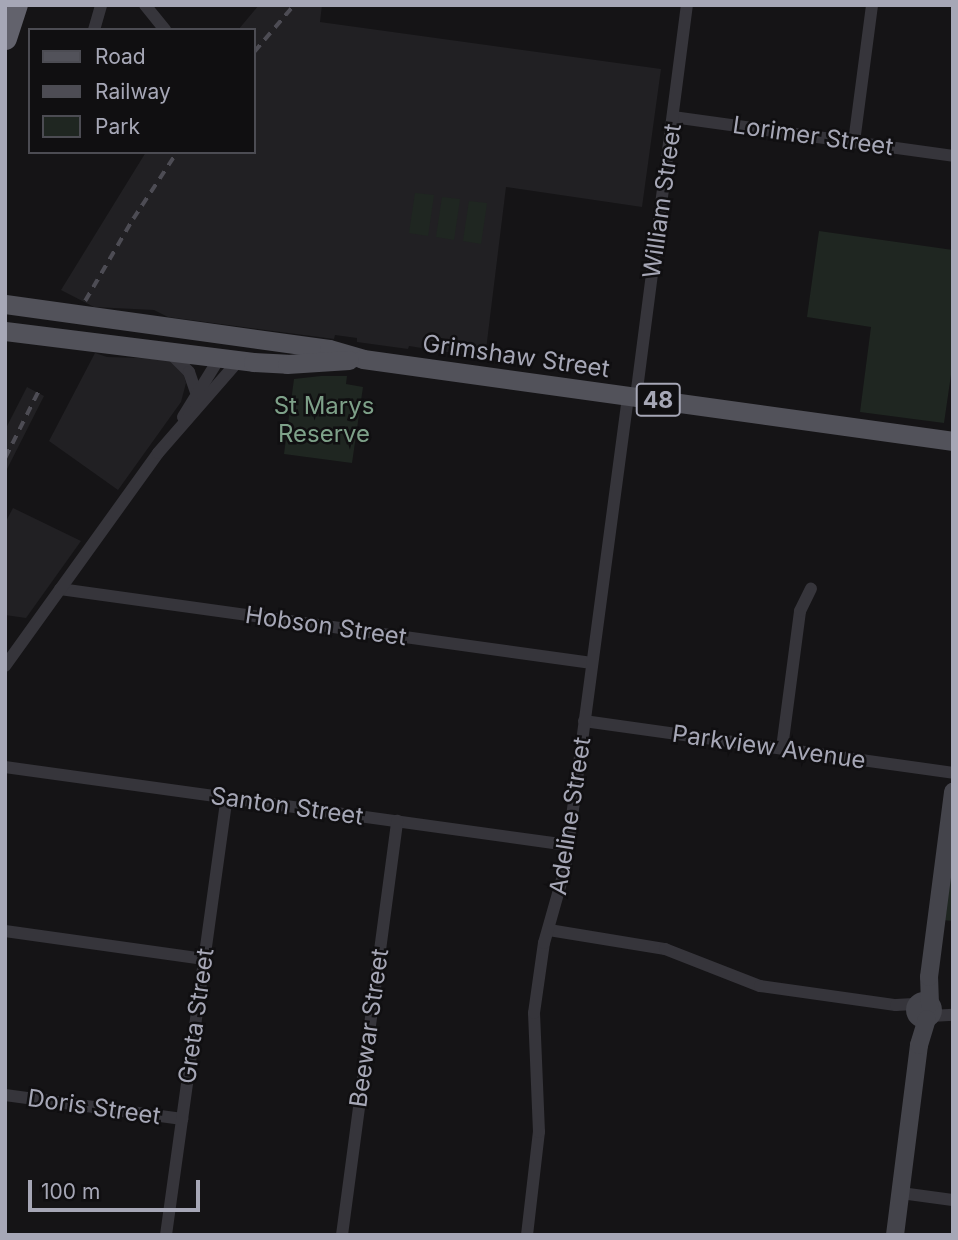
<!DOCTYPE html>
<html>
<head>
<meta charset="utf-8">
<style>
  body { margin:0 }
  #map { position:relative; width:958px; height:1240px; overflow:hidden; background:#151416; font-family:Inter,sans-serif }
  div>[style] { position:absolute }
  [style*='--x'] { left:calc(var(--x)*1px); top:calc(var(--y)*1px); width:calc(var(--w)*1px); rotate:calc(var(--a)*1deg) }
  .built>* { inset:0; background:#212023 }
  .green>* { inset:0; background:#1f2621 }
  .street>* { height:12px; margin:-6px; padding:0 6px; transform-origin:6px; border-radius:6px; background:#36353b }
  .secondary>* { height:18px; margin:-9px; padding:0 9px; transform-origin:9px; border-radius:9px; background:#44444b }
  .secondary>.ring { margin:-9px; padding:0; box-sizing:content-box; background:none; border:18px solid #44444b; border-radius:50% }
  .primary>* { height:19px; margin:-9.5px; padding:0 9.5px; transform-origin:9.5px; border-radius:9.5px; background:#52525a }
  .highway>* { height:23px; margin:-11.5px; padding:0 11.5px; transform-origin:11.5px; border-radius:11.5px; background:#62626c }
  .rail>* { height:3.5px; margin-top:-1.75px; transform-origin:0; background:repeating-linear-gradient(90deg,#4d4c54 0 9px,transparent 0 16px) }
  span { translate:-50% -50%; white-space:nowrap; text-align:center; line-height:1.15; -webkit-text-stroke:5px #100f11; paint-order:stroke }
  .shield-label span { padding:2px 5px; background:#100f11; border:2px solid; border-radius:5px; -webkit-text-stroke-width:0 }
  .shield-label { font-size:23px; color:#a6a7b6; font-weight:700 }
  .street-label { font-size:24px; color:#a6a7b6 }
  .park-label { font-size:24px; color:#7ea189 }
  .frame { position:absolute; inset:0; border:7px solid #a6a7b6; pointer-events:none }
  .legend { position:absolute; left:28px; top:28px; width:228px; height:126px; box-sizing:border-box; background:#100f11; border:2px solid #4c4c53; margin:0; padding:9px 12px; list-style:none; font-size:21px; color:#a6a7b6 }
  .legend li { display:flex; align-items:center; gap:14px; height:35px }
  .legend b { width:35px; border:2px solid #4c4c53 }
  .scale { position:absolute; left:28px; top:1180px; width:172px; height:32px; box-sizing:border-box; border:4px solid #a6a7b6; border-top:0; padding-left:9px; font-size:21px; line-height:24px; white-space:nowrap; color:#a6a7b6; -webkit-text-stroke:5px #100f11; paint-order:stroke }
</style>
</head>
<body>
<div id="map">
  <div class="built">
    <i style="clip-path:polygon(259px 5px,322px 5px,320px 22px,661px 69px,642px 207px,506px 187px,485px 358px,409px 346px,408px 349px,357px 342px,357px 338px,335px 335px,334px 339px,168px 317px,154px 310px,94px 307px,61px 290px,146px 152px,254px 152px,254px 30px,238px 30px)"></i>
    <i style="clip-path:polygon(95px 353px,107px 357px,170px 359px,183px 372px,186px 383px,181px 402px,118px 490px,49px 441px)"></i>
    <i style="clip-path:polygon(27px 387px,44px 396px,5px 473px,5px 430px)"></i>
    <i style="clip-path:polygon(13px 508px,81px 541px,26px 618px,5px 615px,5px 523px)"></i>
  </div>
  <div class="green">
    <i style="clip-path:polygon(415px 193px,434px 195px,428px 236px,409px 233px)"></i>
    <i style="clip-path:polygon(442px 197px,460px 199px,454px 240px,436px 237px)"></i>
    <i style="clip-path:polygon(469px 201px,487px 203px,481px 244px,463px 241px)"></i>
    <i style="clip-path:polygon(819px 231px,953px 250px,953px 361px,944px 423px,860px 412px,871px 327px,807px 317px)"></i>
    <i style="clip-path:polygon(321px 376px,347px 376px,346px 384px,363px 387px,352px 463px,284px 454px,294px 379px)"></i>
    <i style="clip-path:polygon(953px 837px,953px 921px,942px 920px)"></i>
  </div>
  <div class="street">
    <i style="--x:145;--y:5;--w:32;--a:51"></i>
    <i style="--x:94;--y:30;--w:26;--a:-74"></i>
    <i style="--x:673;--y:117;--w:283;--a:7.9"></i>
    <i style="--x:854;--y:142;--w:138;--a:-82.5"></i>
    <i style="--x:170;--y:353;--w:27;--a:45"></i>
    <i style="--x:189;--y:372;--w:21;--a:71"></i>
    <i style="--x:636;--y:397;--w:395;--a:-82.6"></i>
    <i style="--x:183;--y:417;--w:70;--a:-58.3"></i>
    <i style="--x:60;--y:589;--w:537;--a:7.92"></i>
    <i style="--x:5;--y:666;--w:262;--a:-54.3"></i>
    <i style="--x:158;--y:453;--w:123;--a:-48.9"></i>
    <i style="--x:584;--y:721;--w:373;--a:8"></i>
    <i style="--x:782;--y:748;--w:138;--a:-82.5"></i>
    <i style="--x:800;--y:611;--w:25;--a:-64"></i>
    <i style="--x:5;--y:767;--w:568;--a:7.89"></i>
    <i style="--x:549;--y:930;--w:118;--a:9.3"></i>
    <i style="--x:665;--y:949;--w:102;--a:21.3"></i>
    <i style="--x:760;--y:986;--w:137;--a:8"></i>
    <i style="--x:896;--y:1005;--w:22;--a:-3"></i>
    <i style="--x:5;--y:931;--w:201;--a:8"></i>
    <i style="--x:931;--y:1016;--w:22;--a:-3"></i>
    <i style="--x:5;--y:1095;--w:179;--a:7.7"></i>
    <i style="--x:901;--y:1193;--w:52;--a:7.7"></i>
    <i style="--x:166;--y:1235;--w:441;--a:-82.1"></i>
    <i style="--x:342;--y:1235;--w:418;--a:-82.4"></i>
    <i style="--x:527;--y:1235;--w:104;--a:-83.4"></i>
    <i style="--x:539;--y:1132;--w:119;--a:-92.4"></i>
    <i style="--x:534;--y:1013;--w:71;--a:-81.9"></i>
    <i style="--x:544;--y:943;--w:77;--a:-74.2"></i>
    <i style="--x:565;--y:869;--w:477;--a:-82.4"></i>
  </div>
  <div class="secondary">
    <i class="ring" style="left:915px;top:1001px;width:0;height:0"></i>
    <i style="--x:930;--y:1004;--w:27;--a:-92"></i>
    <i style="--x:929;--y:977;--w:187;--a:-82.6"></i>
    <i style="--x:895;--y:1235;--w:192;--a:-82.8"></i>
    <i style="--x:919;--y:1045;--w:27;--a:-73"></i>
  </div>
  <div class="primary">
    <i style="--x:5;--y:304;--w:327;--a:7.9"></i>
    <i style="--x:329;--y:349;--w:35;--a:16"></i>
    <i style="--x:363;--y:359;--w:596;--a:7.91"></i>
    <i style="--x:5;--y:331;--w:250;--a:7.1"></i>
    <i style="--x:253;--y:362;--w:34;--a:3"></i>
    <i style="--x:287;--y:364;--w:62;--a:-3.7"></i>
  </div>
  <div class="highway">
    <i style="--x:5;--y:38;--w:35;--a:-72"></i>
  </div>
  <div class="rail">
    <i style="--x:254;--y:52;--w:62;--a:-49.6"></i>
    <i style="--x:85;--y:301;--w:95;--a:-59.7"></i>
    <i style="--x:133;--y:219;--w:80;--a:-56.7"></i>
    <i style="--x:5;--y:458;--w:74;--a:-63.4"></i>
  </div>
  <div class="shield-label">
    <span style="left:658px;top:400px">48</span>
  </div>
  <div class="street-label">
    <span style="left:813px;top:136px;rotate:8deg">Lorimer Street</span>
    <span style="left:662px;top:201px;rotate:-82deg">William Street</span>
    <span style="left:516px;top:356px;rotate:8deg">Grimshaw Street</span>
    <span style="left:326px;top:626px;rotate:8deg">Hobson Street</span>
    <span style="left:769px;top:747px;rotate:8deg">Parkview Avenue</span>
    <span style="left:287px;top:806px;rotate:8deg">Santon Street</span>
    <span style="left:570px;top:816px;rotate:-81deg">Adeline Street</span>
    <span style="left:196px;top:1016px;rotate:-82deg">Greta Street</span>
    <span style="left:369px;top:1028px;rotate:-82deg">Beewar Street</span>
    <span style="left:94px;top:1107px;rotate:8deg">Doris Street</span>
  </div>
  <div class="park-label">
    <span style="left:324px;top:420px">St Marys<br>Reserve</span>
  </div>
  <div class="frame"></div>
  <ul class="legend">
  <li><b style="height:9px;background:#52525a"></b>Road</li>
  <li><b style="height:9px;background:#4d4c54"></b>Railway</li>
  <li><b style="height:19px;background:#1f2621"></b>Park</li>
  </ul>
  <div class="scale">100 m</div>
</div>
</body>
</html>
